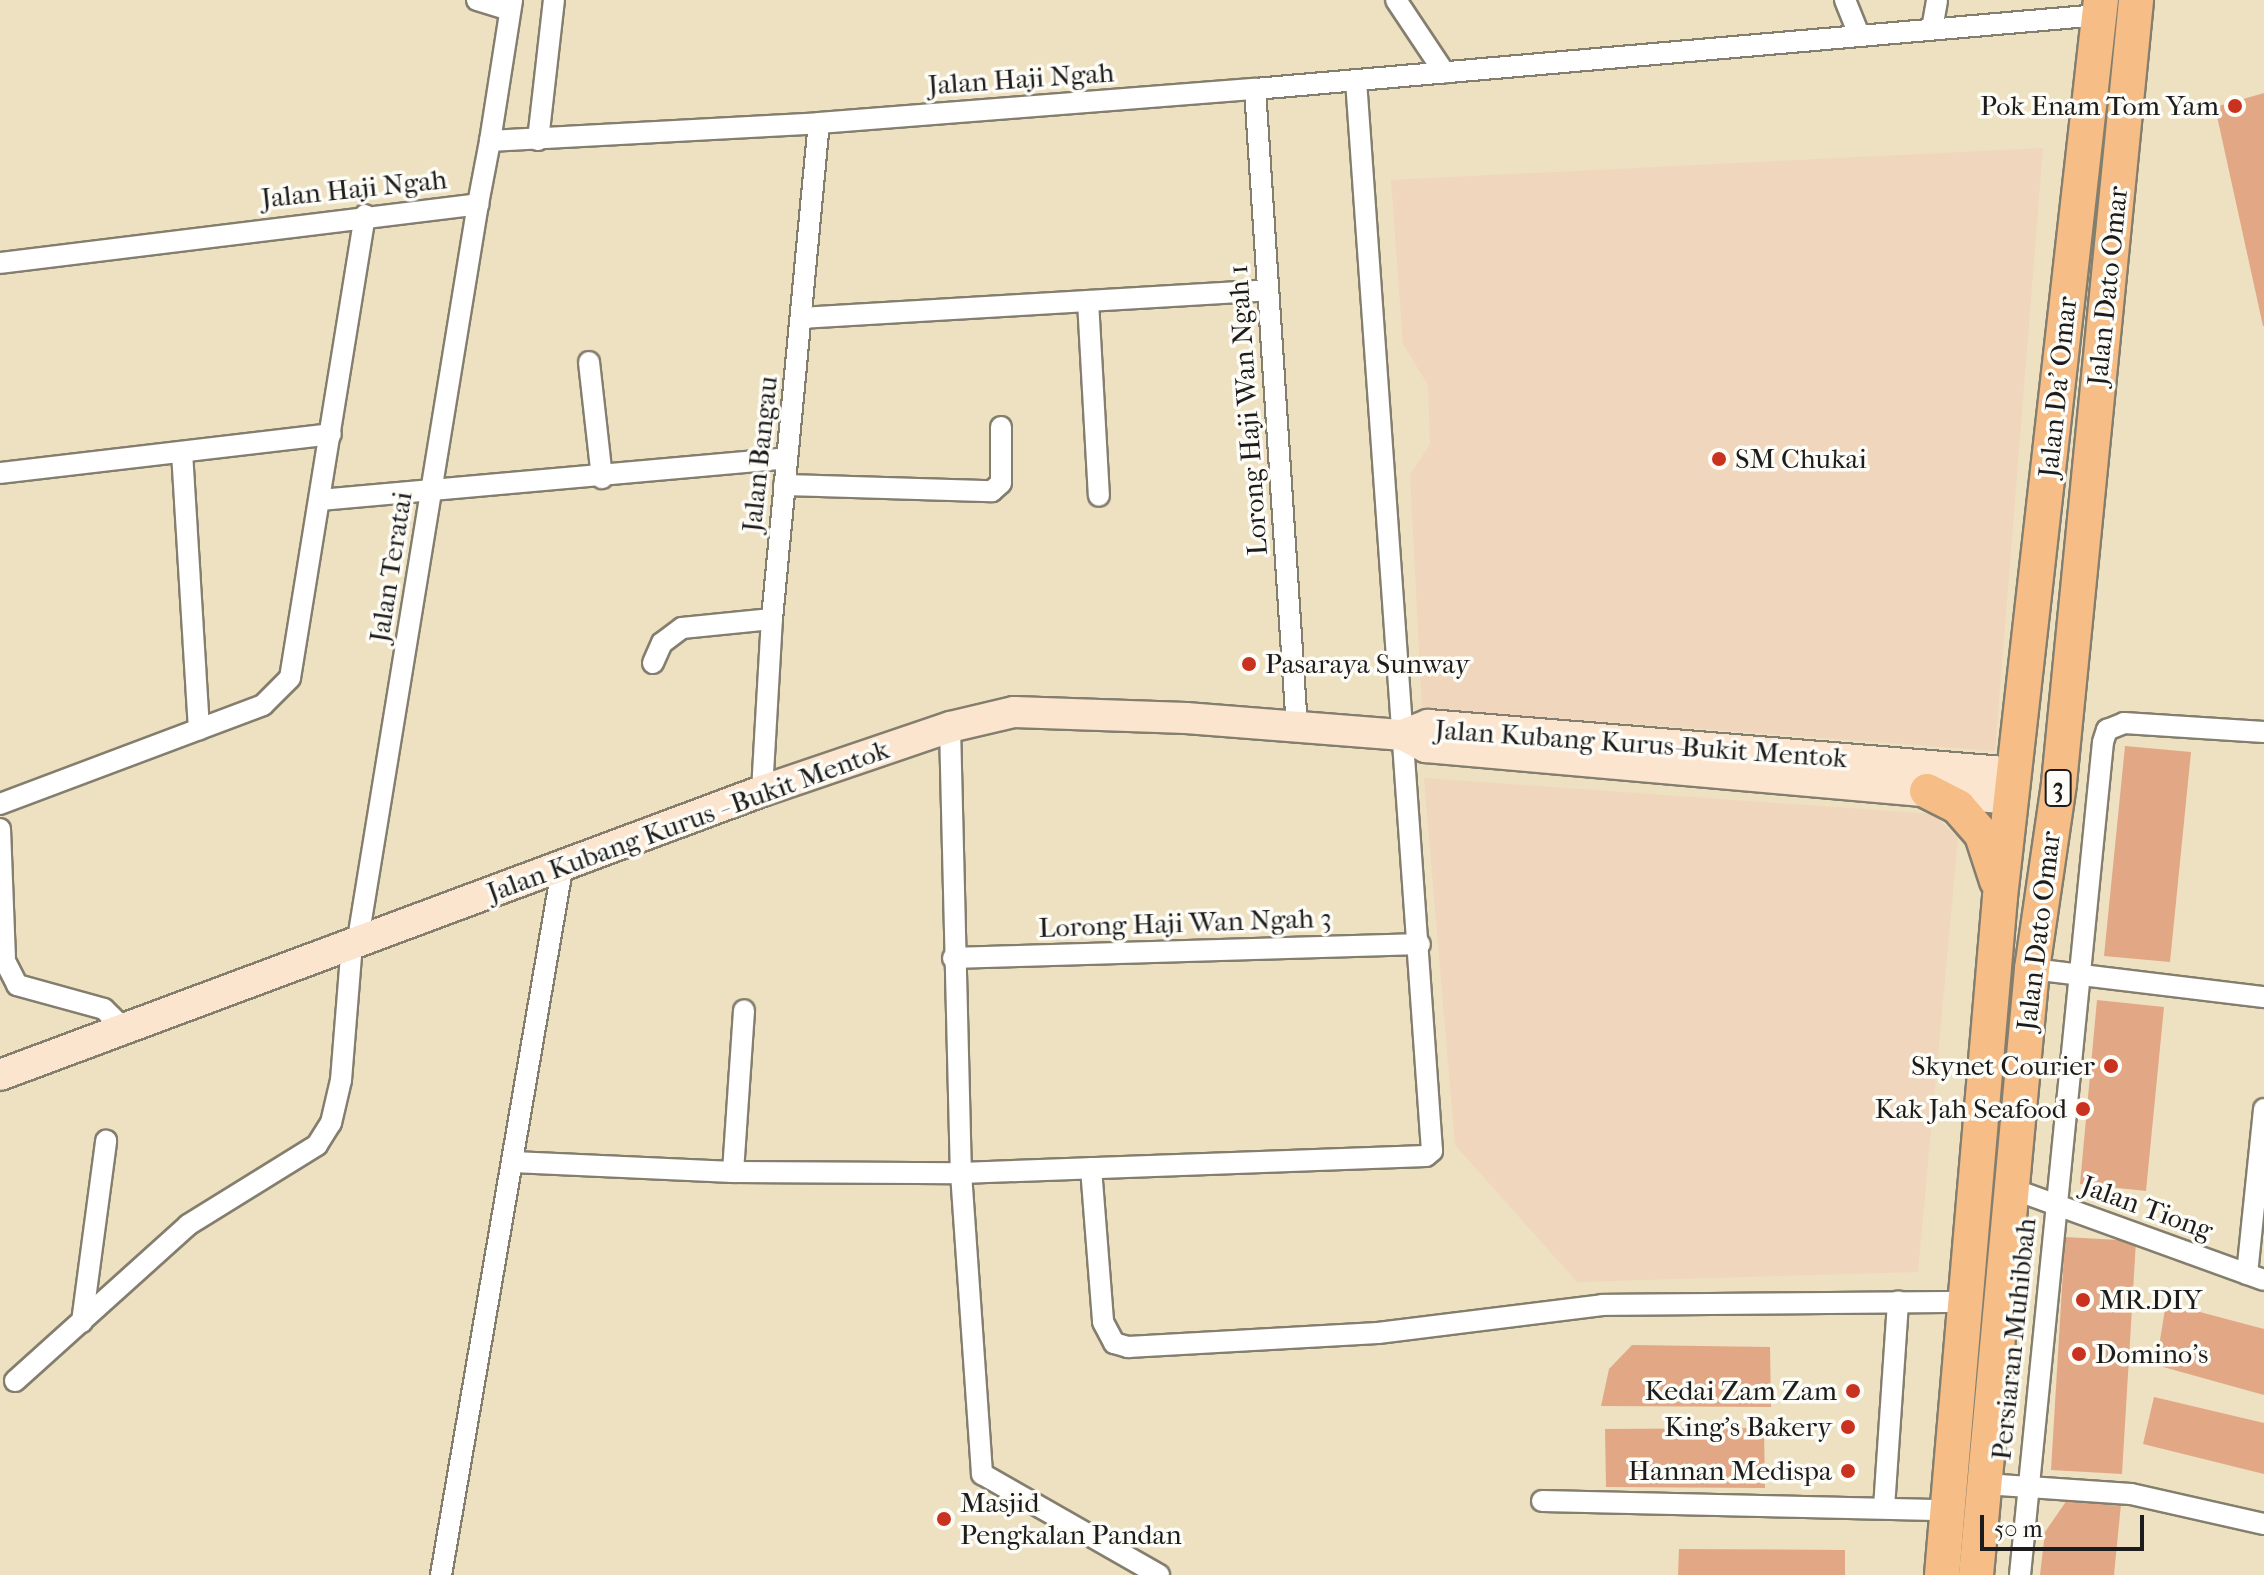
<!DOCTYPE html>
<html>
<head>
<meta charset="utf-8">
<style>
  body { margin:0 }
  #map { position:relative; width:2264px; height:1575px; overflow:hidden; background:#ede1c1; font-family:"IM FELL French Canon",serif }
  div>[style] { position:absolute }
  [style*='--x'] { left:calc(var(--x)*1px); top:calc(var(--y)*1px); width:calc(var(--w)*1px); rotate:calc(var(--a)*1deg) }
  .built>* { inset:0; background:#f0d6bc }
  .building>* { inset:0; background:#e2a885 }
  .roads { filter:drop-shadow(2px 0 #847e6e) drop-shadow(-2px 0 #847e6e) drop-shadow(0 2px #847e6e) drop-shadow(0 -2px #847e6e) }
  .minor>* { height:20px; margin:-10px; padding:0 10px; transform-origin:10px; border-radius:10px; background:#fff }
  .secondary>* { height:30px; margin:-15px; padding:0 15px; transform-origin:15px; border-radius:15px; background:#fbe5cf }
  .trunk>* { height:34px; margin:-17px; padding:0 17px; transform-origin:17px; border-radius:17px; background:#f6be86 }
  .dots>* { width:22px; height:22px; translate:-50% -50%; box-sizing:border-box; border:4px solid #fdfcf7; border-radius:50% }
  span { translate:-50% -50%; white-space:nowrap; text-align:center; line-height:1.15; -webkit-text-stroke:7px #fdfcf7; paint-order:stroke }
  .shield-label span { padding:2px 6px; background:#fdfcf7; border:2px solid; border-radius:6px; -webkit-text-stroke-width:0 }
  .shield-label { font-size:26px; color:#1c1c1c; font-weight:700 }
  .street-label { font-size:28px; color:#1c1c1c }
  .poi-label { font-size:28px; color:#1c1c1c }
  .right { translate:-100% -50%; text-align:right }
  .left { translate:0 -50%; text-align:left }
  .scale { position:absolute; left:1980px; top:1515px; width:164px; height:36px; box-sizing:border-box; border:4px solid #1c1c1c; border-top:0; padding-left:10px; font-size:24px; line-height:28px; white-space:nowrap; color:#1c1c1c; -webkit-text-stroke:6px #fdfcf7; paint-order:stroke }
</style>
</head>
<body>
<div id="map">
  <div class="built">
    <i style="clip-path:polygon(2043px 148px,1995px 751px,1422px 708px,1410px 475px,1430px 444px,1428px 385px,1403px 344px,1391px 180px)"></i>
    <i style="clip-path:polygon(1424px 778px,1933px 814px,1958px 838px,1918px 1272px,1577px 1282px,1455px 1145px)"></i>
  </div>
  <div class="building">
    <i style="clip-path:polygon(2264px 93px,2264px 326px,2263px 326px,2215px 107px)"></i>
    <i style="clip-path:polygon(2125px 746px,2191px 752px,2170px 962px,2104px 956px)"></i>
    <i style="clip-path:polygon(2097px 1000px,2164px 1007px,2146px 1191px,2080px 1184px)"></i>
    <i style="clip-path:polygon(2065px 1237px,2136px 1241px,2122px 1474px,2051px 1470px)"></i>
    <i style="clip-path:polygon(2166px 1303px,2264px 1329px,2264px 1395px,2156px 1365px)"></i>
    <i style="clip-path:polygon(1632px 1345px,1770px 1347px,1771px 1407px,1601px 1406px,1609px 1369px)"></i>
    <i style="clip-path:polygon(2154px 1397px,2264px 1423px,2264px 1474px,2143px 1444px)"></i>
    <i style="clip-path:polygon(1764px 1428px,1765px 1488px,1606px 1487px,1605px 1429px)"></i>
    <i style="clip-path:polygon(2067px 1500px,2121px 1504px,2114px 1575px,2040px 1575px,2045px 1532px)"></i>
    <i style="clip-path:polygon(1679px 1549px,1845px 1550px,1845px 1575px,1678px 1575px)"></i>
  </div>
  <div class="roads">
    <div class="minor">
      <i style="--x:477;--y:0;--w:34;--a:17"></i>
      <i style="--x:1396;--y:0;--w:87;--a:56.3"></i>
      <i style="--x:1845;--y:0;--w:38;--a:68"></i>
      <i style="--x:1932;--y:29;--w:29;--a:-80"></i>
      <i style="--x:1255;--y:89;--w:640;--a:86.24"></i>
      <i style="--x:538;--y:140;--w:141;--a:-83.5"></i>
      <i style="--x:490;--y:141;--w:143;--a:-81.1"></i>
      <i style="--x:0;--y:263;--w:482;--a:-7"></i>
      <i style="--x:478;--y:204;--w:64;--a:-79.2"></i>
      <i style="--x:490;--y:141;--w:329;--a:-3.1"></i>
      <i style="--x:819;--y:123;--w:437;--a:-4.5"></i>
      <i style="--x:1255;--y:89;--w:847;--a:-5.01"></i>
      <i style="--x:1088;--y:301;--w:195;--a:86.8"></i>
      <i style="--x:802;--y:318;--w:466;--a:-3.4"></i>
      <i style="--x:589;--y:362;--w:117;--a:83.6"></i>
      <i style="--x:182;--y:452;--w:278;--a:86.5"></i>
      <i style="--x:0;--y:473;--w:333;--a:-6.7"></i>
      <i style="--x:784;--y:485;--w:208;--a:1.7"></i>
      <i style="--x:992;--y:491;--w:12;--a:-42"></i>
      <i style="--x:1001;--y:483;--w:56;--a:-90"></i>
      <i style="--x:320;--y:500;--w:469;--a:-5.1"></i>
      <i style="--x:653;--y:663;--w:22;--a:-66"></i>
      <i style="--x:662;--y:643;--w:25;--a:-37"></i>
      <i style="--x:682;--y:628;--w:90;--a:-5.7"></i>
      <i style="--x:950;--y:727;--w:446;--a:88.6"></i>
      <i style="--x:961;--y:1173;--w:302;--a:86"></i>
      <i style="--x:982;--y:1474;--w:204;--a:29.7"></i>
      <i style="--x:762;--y:791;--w:172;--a:-86.7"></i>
      <i style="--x:772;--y:619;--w:498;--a:-84.6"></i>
      <i style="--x:0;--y:804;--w:281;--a:-20.6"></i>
      <i style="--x:263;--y:705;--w:38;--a:-45"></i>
      <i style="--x:290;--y:678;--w:469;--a:-80.8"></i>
      <i style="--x:0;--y:829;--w:132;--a:87.8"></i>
      <i style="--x:5;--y:961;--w:27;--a:63"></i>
      <i style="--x:17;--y:985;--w:90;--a:15.4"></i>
      <i style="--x:104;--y:1009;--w:27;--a:45"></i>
      <i style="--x:358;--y:939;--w:745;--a:-80.73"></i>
      <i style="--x:953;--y:958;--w:467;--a:-1.7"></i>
      <i style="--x:2032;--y:969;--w:234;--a:6.9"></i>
      <i style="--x:513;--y:1162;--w:220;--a:2.6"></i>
      <i style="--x:733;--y:1172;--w:228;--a:0.3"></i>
      <i style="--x:961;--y:1173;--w:465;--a:-2.1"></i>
      <i style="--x:1426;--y:1156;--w:8;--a:-40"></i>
      <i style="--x:1432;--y:1151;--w:1073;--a:-94.06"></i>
      <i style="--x:1091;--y:1168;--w:154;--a:85.5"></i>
      <i style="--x:1103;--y:1322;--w:24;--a:62"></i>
      <i style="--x:1114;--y:1343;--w:15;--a:16"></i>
      <i style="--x:1128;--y:1347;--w:250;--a:-3.2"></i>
      <i style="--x:1378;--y:1333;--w:226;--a:-7.1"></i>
      <i style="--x:1602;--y:1305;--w:364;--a:-0.5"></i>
      <i style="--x:733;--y:1172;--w:162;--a:-86.1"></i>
      <i style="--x:2010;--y:1188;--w:270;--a:19.9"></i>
      <i style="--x:2247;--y:1274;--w:166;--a:-84.1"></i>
      <i style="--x:82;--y:1322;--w:183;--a:-82.4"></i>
      <i style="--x:15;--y:1381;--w:233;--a:-42"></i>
      <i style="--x:188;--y:1225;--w:152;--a:-31.8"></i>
      <i style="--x:317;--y:1145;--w:26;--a:-58"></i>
      <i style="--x:331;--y:1123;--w:44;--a:-76.9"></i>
      <i style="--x:341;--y:1080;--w:138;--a:-85.4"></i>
      <i style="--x:1985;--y:1484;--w:146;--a:3.9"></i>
      <i style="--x:2131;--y:1494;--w:136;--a:12.7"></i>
      <i style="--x:1542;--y:1501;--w:405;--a:1.3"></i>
      <i style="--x:1884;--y:1508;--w:207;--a:-86.1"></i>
      <i style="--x:441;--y:1575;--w:716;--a:-80.27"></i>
      <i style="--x:2020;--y:1575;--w:837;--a:-84.31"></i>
      <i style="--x:2103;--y:742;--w:13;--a:-72"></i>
      <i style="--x:2107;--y:730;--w:18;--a:-22"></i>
      <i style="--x:2124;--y:723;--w:140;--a:3.7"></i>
    </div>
    <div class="secondary">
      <i style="--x:1403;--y:735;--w:27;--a:-22"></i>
      <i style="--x:1428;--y:725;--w:589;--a:4.67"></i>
      <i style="--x:0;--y:1075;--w:813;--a:-20.44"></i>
      <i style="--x:762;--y:791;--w:199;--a:-18.8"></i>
      <i style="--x:950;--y:727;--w:66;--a:-13.2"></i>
      <i style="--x:1014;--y:712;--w:172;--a:2"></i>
      <i style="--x:1186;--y:718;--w:218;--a:4.5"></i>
      <i style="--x:1403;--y:735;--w:26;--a:28"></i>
      <i style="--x:1426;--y:747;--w:588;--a:5.07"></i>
    </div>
    <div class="trunk">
      <i style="--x:1927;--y:791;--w:35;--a:27"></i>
      <i style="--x:1958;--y:807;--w:37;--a:49"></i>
      <i style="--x:1982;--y:835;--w:48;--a:71.9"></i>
      <i style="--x:1942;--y:1575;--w:680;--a:-85.11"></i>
      <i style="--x:2000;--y:897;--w:903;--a:-83.58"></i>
      <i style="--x:1976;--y:1575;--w:609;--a:-84.72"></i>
      <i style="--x:2032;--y:969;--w:188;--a:-81.7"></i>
      <i style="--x:2059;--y:783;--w:787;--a:-84.38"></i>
    </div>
  </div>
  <div class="dots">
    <i style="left:2235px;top:106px;background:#c8321e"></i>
    <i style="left:1719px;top:459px;background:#c8321e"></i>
    <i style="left:1249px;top:664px;background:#c8321e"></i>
    <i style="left:2111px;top:1066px;background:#c8321e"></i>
    <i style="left:2083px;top:1109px;background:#c8321e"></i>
    <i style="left:2083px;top:1300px;background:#c8321e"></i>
    <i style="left:2079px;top:1354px;background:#c8321e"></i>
    <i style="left:1853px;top:1391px;background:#c8321e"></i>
    <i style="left:1848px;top:1427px;background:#c8321e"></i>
    <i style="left:1848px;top:1471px;background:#c8321e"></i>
    <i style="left:944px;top:1519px;background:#c8321e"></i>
  </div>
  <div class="shield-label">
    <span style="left:2058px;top:788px">3</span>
  </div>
  <div class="street-label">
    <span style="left:1021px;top:79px;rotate:-4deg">Jalan Haji Ngah</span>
    <span style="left:354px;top:189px;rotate:-6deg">Jalan Haji Ngah</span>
    <span style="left:2108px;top:286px;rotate:-84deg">Jalan Dato Omar</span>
    <span style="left:2058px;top:387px;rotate:-84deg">Jalan Da' Omar</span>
    <span style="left:1248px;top:410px;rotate:-94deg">Lorong Haji Wan Ngah 1</span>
    <span style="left:760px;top:454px;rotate:-84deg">Jalan Bangau</span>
    <span style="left:391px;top:567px;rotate:-81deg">Jalan Teratai</span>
    <span style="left:1641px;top:744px;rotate:4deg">Jalan Kubang Kurus-Bukit Mentok</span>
    <span style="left:688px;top:821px;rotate:-20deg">Jalan Kubang Kurus - Bukit Mentok</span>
    <span style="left:1185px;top:923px;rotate:-2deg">Lorong Haji Wan Ngah 3</span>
    <span style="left:2039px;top:931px;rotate:-83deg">Jalan Dato Omar</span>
    <span style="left:2147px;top:1208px;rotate:20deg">Jalan Tiong</span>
    <span style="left:2014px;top:1339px;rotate:-84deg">Persiaran Muhibbah</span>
  </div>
  <div class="poi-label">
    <span class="right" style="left:2219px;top:106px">Pok Enam Tom Yam</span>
    <span class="left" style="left:1735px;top:459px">SM Chukai</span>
    <span class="left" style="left:1265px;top:664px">Pasaraya Sunway</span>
    <span class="right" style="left:2095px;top:1066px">Skynet Courier</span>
    <span class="right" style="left:2067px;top:1109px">Kak Jah Seafood</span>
    <span class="left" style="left:2099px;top:1300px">MR.DIY</span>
    <span class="left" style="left:2095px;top:1354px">Domino's</span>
    <span class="right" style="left:1837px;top:1391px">Kedai Zam Zam</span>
    <span class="right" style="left:1832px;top:1427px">King's Bakery</span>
    <span class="right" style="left:1832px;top:1471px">Hannan Medispa</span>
    <span class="left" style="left:960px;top:1519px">Masjid<br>Pengkalan Pandan</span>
  </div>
  <div class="scale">50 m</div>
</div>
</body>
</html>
